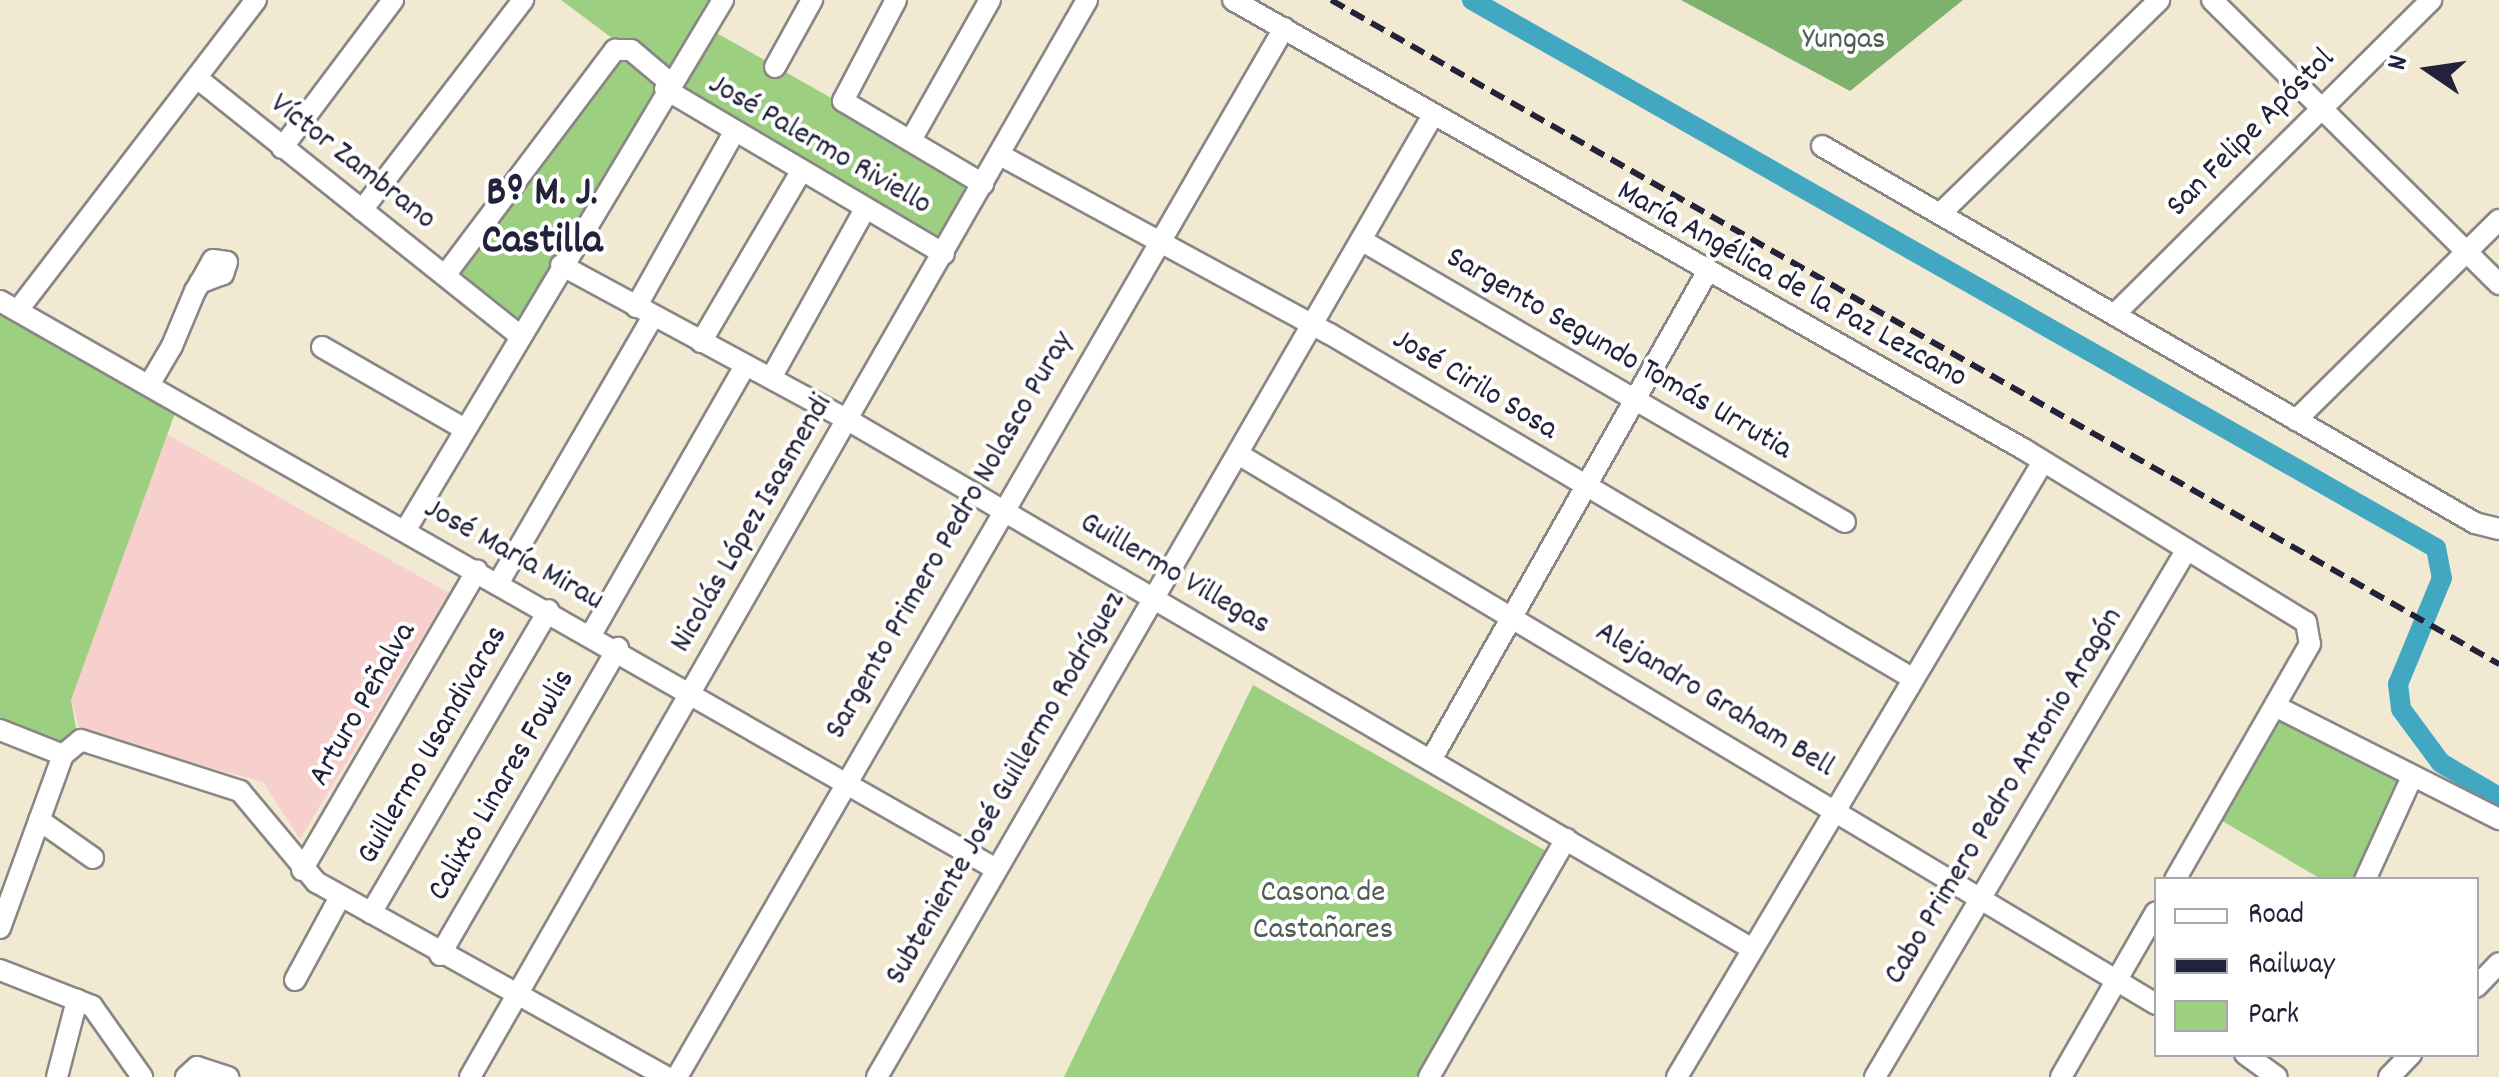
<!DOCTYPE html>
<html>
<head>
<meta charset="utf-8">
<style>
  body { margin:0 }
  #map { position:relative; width:2499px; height:1077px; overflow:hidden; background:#f2e9d2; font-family:Dekko,sans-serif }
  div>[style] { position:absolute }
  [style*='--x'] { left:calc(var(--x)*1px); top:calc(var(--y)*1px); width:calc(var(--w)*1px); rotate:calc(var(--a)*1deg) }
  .built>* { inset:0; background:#f7d0cd }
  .green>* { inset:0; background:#9cd080 }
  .forest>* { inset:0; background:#7db26e }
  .canal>* { height:20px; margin:-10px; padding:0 10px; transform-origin:10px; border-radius:10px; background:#42a8c2 }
  .roads { filter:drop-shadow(2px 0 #8a8686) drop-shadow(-2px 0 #8a8686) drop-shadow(0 2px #8a8686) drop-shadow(0 -2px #8a8686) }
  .minor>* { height:20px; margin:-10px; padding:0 10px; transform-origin:10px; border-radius:10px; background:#fff }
  .rail>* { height:6px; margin-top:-3px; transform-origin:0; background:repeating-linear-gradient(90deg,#22223b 0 15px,transparent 0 23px) }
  span { translate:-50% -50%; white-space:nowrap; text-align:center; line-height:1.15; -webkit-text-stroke:8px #fff; paint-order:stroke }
  .park-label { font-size:32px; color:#4d5f53 }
  .street-label { font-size:32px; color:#22223b }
  .district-label { font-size:42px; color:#22223b; font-weight:700 }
  .legend { position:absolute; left:2154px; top:877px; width:325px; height:180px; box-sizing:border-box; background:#fff; border:2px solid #a7a7b1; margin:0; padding:12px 18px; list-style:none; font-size:30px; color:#22223b }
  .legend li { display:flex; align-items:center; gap:20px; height:50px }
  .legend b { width:50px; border:2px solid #a7a7b1 }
  .north { position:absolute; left:2379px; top:20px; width:100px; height:100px; -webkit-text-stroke:8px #fff; paint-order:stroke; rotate:283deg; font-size:28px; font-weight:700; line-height:40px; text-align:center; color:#22223b }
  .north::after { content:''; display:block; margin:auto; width:35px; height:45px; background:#22223b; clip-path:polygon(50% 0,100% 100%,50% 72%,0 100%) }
</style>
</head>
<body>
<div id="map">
  <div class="built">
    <i style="clip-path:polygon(165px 433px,449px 593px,300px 839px,263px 782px,81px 733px,71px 700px)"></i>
  </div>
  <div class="green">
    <i style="clip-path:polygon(561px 0,723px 0,706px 27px,983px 184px,944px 254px,665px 89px,517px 333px,446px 274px,615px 50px,628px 50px)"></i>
    <i style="clip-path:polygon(0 304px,179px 402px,71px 700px,77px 734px,63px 755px,0 730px)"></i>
    <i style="clip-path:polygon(1253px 685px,1546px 851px,1416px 1077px,1064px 1077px)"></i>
    <i style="clip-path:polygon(2275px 706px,2411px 779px,2362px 879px,2321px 879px,2212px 815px)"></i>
  </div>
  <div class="forest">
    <i style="clip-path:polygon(1681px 0,1963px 0,1850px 91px)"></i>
  </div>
  <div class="canal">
    <i style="--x:1472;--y:0;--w:1109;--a:29.62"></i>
    <i style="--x:2436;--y:548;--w:31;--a:79"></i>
    <i style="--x:2442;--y:578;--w:115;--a:112.5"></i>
    <i style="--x:2398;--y:684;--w:25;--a:83"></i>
    <i style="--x:2401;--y:709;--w:67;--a:53.5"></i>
    <i style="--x:2441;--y:763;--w:67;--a:30.4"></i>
  </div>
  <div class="roads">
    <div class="minor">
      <i style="--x:896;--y:0;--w:114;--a:117.7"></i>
      <i style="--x:843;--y:101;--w:163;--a:30.7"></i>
      <i style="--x:1233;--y:0;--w:911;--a:29.6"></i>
      <i style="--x:2025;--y:450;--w:329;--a:31.5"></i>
      <i style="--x:2306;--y:622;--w:22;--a:80"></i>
      <i style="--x:2310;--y:644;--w:272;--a:119.8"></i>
      <i style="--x:2212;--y:0;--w:404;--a:44.7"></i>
      <i style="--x:775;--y:67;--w:77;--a:-61.1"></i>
      <i style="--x:197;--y:78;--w:409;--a:38.6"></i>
      <i style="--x:665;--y:89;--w:324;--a:30.6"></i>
      <i style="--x:911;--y:140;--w:161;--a:-60.6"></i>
      <i style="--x:1822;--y:146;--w:754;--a:30"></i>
      <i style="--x:2475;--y:523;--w:25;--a:14"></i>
      <i style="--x:282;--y:148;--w:185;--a:-53.1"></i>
      <i style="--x:1000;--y:155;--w:375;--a:28.5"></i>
      <i style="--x:1330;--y:334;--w:676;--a:30.59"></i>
      <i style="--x:362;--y:210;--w:265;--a:-52.5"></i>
      <i style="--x:1941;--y:213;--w:305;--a:-44.3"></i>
      <i style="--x:1361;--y:240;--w:560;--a:30.23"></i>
      <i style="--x:561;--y:265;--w:326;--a:28.4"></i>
      <i style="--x:848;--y:420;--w:1046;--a:30.32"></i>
      <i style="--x:446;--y:274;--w:281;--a:-53"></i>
      <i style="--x:615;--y:50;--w:16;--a:0"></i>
      <i style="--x:631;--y:50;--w:50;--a:40.1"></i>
      <i style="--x:0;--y:301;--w:1144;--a:29.7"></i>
      <i style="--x:636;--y:307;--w:198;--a:-60.7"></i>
      <i style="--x:18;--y:310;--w:391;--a:-52.5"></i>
      <i style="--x:2117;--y:312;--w:443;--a:-44.8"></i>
      <i style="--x:701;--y:342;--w:196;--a:-59.6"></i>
      <i style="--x:322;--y:347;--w:163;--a:29.9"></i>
      <i style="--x:771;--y:378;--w:193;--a:-60.9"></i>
      <i style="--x:149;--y:385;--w:45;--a:-59.5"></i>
      <i style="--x:172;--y:346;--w:60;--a:-67.3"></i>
      <i style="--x:195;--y:291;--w:9;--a:-58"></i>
      <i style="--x:200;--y:283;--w:26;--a:-61"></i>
      <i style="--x:213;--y:260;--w:14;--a:8"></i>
      <i style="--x:227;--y:262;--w:13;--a:108"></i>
      <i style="--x:223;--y:274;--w:25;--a:159"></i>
      <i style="--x:2296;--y:420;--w:285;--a:-44.6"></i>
      <i style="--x:1238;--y:454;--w:1070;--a:30.93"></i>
      <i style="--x:405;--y:531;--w:619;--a:-59.08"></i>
      <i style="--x:499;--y:582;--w:307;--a:-59.9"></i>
      <i style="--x:592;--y:633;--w:308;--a:-60.2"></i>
      <i style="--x:2275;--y:706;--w:251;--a:26.8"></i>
      <i style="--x:0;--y:730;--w:68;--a:21.6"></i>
      <i style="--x:1431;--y:760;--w:556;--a:-60.49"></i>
      <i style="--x:39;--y:820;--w:66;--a:35.1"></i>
      <i style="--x:302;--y:870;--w:347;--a:-59.7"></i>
      <i style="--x:2365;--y:880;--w:111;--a:-65.5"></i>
      <i style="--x:371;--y:913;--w:351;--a:-59.6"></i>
      <i style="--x:0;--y:928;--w:184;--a:-70"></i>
      <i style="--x:63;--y:755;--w:23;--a:-40"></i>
      <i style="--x:81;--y:740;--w:167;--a:17.8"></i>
      <i style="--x:240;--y:791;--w:119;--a:50.1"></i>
      <i style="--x:316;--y:882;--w:401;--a:29.1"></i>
      <i style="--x:440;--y:955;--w:355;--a:-59.9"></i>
      <i style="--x:0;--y:970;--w:99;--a:21.4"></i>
      <i style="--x:92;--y:1006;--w:87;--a:54.8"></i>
      <i style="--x:295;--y:980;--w:94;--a:-61.5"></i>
      <i style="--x:2476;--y:987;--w:33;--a:-46"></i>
      <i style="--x:2245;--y:1054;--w:39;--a:36"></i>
      <i style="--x:57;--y:1077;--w:80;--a:-75.4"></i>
      <i style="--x:186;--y:1077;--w:15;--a:-42"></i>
      <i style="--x:197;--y:1067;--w:33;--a:18"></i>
      <i style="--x:470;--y:1077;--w:1241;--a:-60.19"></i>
      <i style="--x:677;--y:1077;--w:1212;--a:-59.94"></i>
      <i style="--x:877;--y:1077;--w:1109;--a:-59.97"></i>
      <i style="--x:1429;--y:1077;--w:275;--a:-60.1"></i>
      <i style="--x:1677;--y:1077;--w:712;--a:-59.26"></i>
      <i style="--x:1875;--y:1077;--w:613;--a:-59.42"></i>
      <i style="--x:2061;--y:1077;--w:190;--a:-60.1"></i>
      <i style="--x:2389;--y:1077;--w:32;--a:-46"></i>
    </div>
  </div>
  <div class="rail">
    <i style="--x:1331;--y:0;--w:1344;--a:29.62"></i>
  </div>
  <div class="park-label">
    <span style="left:1844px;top:41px">Yungas</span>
    <span style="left:1323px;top:913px">Casona de<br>Castañares</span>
  </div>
  <div class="street-label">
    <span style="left:2252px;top:134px;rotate:-45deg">San Felipe Apóstol</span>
    <span style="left:819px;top:146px;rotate:30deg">José Palermo Riviello</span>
    <span style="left:352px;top:163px;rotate:38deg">Víctor Zambrano</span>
    <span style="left:1791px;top:286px;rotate:29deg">María Angélica de la Paz Lezcano</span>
    <span style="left:1618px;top:355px;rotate:30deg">Sargento Segundo Tomás Urrutia</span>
    <span style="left:1474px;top:386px;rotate:31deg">José Cirilo Sosa</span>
    <span style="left:753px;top:524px;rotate:-60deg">Nicolás López Isasmendi</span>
    <span style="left:951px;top:536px;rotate:-60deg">Sargento Primero Pedro Nolasco Puray</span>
    <span style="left:513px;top:556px;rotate:29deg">José María Mirau</span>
    <span style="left:1174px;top:575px;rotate:30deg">Guillermo Villegas</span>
    <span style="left:1714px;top:701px;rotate:31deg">Alejandro Graham Bell</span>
    <span style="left:364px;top:705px;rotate:-60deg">Arturo Peñalva</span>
    <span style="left:434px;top:746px;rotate:-60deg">Guillermo Usandivaras</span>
    <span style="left:503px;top:786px;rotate:-60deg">Calixto Linares Fowlis</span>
    <span style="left:1007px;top:789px;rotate:-60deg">Subteniente José Guillermo Rodríguez</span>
    <span style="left:2005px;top:797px;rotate:-59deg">Cabo Primero Pedro Antonio Aragón</span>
  </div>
  <div class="district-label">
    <span style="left:542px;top:219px">Bº M. J.<br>Castilla</span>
  </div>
  <ul class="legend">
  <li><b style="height:12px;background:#fff"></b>Road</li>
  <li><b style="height:12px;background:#22223b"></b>Railway</li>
  <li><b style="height:28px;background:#9cd080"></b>Park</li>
  </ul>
  <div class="north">N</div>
</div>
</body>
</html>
